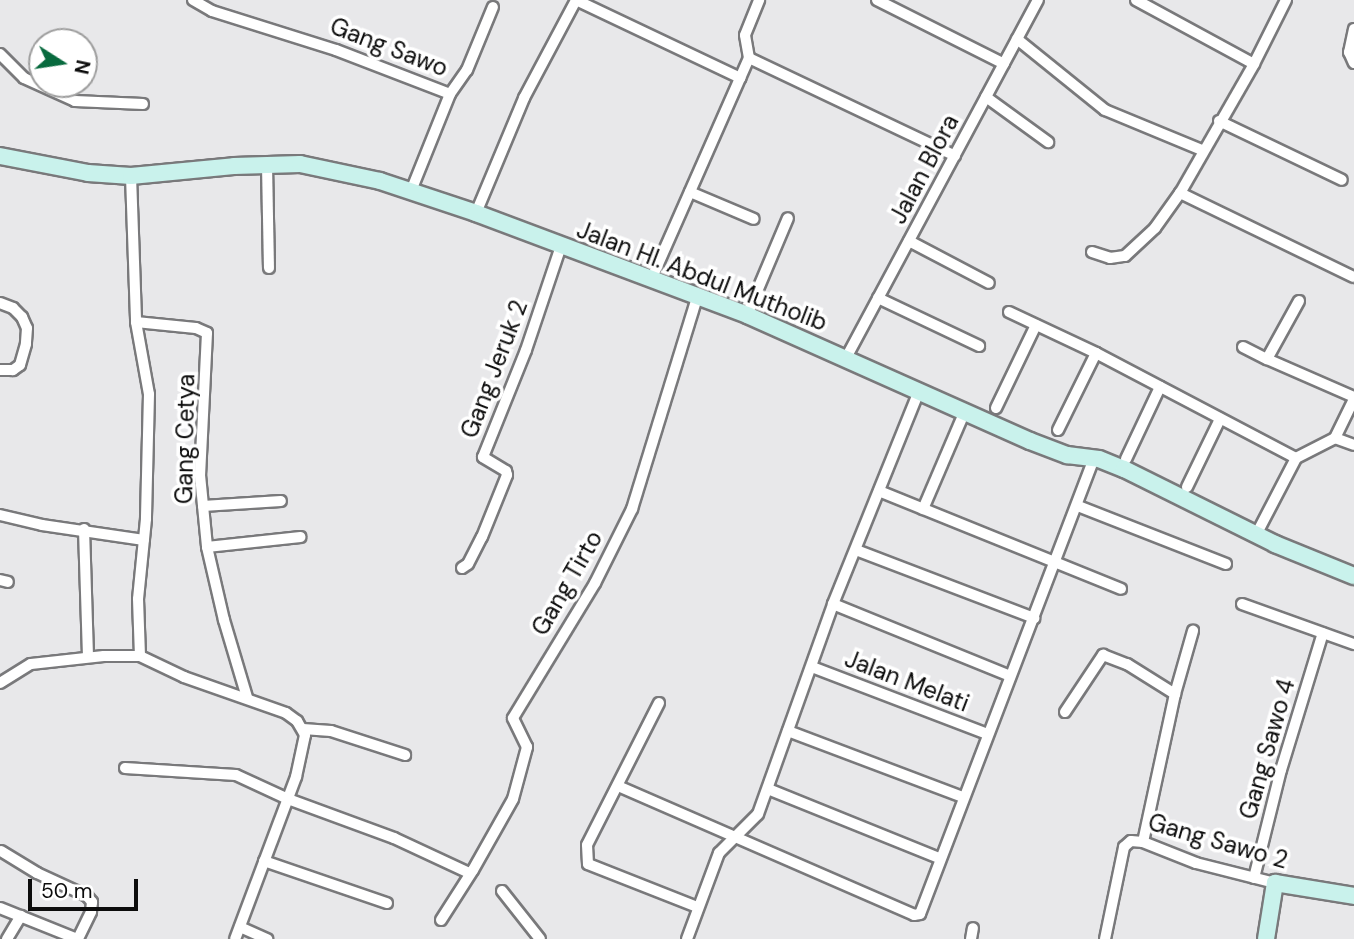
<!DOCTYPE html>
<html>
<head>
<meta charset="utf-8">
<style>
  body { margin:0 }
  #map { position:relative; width:1354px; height:939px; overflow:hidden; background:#e8e8ea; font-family:"DM Sans",sans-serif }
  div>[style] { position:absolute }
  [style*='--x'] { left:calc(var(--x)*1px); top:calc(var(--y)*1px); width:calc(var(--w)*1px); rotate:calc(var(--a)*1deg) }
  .roads { filter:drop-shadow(2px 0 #79797b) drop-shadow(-2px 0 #79797b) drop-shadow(0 2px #79797b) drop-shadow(0 -2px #79797b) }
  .street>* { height:10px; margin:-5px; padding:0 5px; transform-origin:5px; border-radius:5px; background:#fff }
  .secondary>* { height:16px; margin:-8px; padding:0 8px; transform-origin:8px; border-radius:8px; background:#c9f2ec }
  span { translate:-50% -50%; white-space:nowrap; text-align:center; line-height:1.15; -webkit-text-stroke:7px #fff; paint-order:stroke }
  .street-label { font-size:24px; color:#0c0c0c }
  .north { position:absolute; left:28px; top:28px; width:70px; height:70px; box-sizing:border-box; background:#fff; border:2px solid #9e9e9e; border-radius:50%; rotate:102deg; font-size:19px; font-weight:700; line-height:28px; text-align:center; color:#0c0c0c }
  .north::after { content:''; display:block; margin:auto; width:24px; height:32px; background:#086a3e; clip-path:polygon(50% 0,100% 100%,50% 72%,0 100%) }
  .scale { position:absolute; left:28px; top:879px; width:110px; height:32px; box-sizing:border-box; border:4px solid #0c0c0c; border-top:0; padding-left:9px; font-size:21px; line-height:24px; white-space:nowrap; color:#0c0c0c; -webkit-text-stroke:5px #fff; paint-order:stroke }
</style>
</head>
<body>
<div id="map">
  <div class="roads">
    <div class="street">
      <i style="--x:193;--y:0;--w:22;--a:30"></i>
      <i style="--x:212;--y:11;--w:130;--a:17.5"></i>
      <i style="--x:336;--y:50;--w:122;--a:21.1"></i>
      <i style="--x:576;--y:0;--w:182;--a:25.4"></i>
      <i style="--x:877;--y:0;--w:142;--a:26.7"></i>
      <i style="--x:1136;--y:0;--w:134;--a:28.5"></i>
      <i style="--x:1286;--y:0;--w:72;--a:116.6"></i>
      <i style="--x:1254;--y:64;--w:149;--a:119.8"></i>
      <i style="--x:1180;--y:193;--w:193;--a:25.8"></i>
      <i style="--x:1354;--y:29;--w:24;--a:102"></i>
      <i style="--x:1349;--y:52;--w:12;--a:66"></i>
      <i style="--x:1017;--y:39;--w:113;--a:38.9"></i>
      <i style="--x:1105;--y:110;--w:105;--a:22.4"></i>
      <i style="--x:0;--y:54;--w:34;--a:45"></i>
      <i style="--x:24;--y:78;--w:56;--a:24.3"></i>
      <i style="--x:75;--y:101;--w:68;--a:2.5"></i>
      <i style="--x:749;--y:58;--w:228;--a:25.4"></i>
      <i style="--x:986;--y:97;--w:77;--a:36"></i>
      <i style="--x:1219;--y:121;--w:136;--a:25.6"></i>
      <i style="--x:267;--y:165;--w:103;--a:88.9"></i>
      <i style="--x:131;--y:176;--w:146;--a:88"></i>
      <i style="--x:136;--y:322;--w:73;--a:79.8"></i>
      <i style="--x:149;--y:394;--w:125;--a:91.4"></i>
      <i style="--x:146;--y:519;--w:80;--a:95.7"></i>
      <i style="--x:138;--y:599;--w:57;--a:88"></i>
      <i style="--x:140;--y:656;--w:49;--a:25.5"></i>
      <i style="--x:184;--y:677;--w:108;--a:19.4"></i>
      <i style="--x:286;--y:713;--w:14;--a:36"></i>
      <i style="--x:297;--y:721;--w:16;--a:60"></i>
      <i style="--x:305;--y:735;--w:43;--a:102.1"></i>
      <i style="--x:296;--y:777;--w:173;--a:110.6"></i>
      <i style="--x:411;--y:191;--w:105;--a:-68.1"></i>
      <i style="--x:450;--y:94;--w:29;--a:-55"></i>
      <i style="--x:467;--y:70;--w:68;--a:-67.6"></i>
      <i style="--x:690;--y:192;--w:69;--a:22.9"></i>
      <i style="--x:476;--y:213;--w:125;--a:-67.3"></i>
      <i style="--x:524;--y:98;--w:111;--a:-62"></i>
      <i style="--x:909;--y:241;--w:90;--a:27.7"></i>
      <i style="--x:1092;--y:252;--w:19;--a:18"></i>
      <i style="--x:1110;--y:258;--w:15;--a:-8"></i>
      <i style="--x:1125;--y:256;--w:41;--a:-43"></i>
      <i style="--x:1155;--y:228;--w:43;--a:-54.5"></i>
      <i style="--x:651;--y:280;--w:243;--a:-66.2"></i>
      <i style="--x:749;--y:58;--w:23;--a:-100"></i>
      <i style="--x:745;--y:35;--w:38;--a:-68"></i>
      <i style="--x:878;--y:298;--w:112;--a:25.4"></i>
      <i style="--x:1299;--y:301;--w:66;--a:118.9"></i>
      <i style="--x:1267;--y:359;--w:95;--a:23.6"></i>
      <i style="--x:0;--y:303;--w:14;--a:21"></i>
      <i style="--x:13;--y:308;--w:13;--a:45"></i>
      <i style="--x:22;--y:317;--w:12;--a:66"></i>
      <i style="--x:27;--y:328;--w:16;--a:94"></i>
      <i style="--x:26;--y:344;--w:22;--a:106"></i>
      <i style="--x:20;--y:365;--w:9;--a:144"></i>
      <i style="--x:13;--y:370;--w:13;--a:180"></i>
      <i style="--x:1009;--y:312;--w:96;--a:25.2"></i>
      <i style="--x:1096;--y:353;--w:226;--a:27.7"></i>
      <i style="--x:747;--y:315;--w:105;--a:-67.1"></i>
      <i style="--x:136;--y:322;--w:60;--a:5.7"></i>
      <i style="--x:196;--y:328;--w:12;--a:24"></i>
      <i style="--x:207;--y:333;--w:142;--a:92.8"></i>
      <i style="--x:200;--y:475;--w:72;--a:84.4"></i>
      <i style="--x:207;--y:547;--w:75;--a:76.9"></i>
      <i style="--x:224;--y:620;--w:80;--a:73.4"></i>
      <i style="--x:1243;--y:347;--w:27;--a:27"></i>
      <i style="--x:846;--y:358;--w:406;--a:-61.8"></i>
      <i style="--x:996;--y:408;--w:92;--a:-64.3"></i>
      <i style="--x:1058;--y:430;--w:86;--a:-63.7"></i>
      <i style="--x:1335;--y:438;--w:43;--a:-64"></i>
      <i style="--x:1126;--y:459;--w:80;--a:-64.7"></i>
      <i style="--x:1187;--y:487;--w:76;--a:-64.1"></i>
      <i style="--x:879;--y:491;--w:261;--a:22"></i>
      <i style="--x:203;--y:506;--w:78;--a:-3.7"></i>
      <i style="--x:1078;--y:506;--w:159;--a:21.4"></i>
      <i style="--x:923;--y:509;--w:107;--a:-66.8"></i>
      <i style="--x:0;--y:515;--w:43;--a:13.4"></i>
      <i style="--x:42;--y:525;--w:103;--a:8.4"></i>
      <i style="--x:84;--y:529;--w:128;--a:88.2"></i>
      <i style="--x:1256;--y:535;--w:87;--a:-62.5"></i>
      <i style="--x:1296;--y:458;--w:44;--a:-27.1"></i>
      <i style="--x:1335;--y:438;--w:20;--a:20"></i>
      <i style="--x:207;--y:547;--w:94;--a:-6.1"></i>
      <i style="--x:856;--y:550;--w:191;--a:20.9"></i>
      <i style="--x:462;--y:568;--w:7;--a:-34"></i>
      <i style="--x:468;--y:564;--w:30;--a:-63"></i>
      <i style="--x:482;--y:537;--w:67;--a:-68"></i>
      <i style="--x:507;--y:475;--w:4;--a:-104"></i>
      <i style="--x:506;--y:471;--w:27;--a:-149"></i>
      <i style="--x:483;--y:457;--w:115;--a:-68.1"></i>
      <i style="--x:526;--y:350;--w:110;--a:-71.4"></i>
      <i style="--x:0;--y:580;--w:8;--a:14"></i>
      <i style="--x:833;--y:604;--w:191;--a:22.1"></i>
      <i style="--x:1242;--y:604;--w:119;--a:19.7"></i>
      <i style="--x:812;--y:667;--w:187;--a:20.9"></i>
      <i style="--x:0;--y:683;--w:36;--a:-32"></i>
      <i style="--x:31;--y:664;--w:73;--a:-6.3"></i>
      <i style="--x:104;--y:656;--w:36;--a:0"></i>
      <i style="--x:659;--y:703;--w:159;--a:116.9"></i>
      <i style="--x:587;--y:845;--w:19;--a:87"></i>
      <i style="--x:588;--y:864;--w:117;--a:21.5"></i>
      <i style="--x:1065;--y:712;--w:69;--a:-56.3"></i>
      <i style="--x:1103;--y:655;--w:26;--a:21"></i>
      <i style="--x:1127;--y:664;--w:57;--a:32"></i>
      <i style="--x:303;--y:729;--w:28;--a:4"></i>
      <i style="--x:331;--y:731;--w:78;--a:18"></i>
      <i style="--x:788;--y:731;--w:187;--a:20.7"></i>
      <i style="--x:125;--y:768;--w:111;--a:3.6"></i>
      <i style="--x:236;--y:775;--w:57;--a:24.8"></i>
      <i style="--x:288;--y:799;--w:113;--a:20.2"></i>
      <i style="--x:394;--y:838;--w:83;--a:25"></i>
      <i style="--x:618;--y:786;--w:323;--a:23.5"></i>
      <i style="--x:914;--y:915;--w:6;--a:-9"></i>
      <i style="--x:920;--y:914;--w:487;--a:-69.1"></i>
      <i style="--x:768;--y:789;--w:184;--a:22"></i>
      <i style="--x:1143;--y:842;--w:151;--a:-77.8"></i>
      <i style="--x:1175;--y:694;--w:66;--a:-74.1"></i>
      <i style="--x:1;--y:851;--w:42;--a:31.4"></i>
      <i style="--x:37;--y:873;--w:55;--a:24.7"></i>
      <i style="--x:87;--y:896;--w:8;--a:50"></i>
      <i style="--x:92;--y:902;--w:10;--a:96"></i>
      <i style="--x:91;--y:912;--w:30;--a:116"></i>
      <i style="--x:264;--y:861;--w:130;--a:18.9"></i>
      <i style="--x:1254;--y:878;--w:111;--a:-76"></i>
      <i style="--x:1281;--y:770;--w:143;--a:-73"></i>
      <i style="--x:502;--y:891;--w:61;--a:51.6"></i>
      <i style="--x:0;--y:908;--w:83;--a:21.9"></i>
      <i style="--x:441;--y:920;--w:59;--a:-57.4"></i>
      <i style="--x:473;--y:870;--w:81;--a:-60.6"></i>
      <i style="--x:513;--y:799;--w:54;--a:-74.9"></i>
      <i style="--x:527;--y:747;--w:32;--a:-116"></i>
      <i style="--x:513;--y:718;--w:158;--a:-58.7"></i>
      <i style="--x:595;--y:583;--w:83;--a:-63.4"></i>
      <i style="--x:632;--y:509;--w:221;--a:-72.9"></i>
      <i style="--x:240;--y:927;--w:30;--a:24"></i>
      <i style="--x:7;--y:939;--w:27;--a:-59"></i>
      <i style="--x:687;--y:939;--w:92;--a:-69.6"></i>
      <i style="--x:719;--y:853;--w:55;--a:-45"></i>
      <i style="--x:758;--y:814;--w:223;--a:-70.3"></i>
      <i style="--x:833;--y:604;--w:230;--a:-68"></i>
      <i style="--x:971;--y:939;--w:11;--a:-80"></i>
      <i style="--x:1105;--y:939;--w:94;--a:-78.3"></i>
      <i style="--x:1124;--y:847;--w:9;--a:-41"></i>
      <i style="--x:1131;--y:841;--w:12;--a:5"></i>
      <i style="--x:1143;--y:842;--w:57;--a:21.6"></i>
      <i style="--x:1196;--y:863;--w:81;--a:14.2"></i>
    </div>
    <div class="secondary">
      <i style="--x:0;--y:156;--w:90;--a:10.9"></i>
      <i style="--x:88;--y:173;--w:43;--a:4"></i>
      <i style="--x:131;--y:176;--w:103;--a:-5.5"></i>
      <i style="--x:234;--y:166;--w:66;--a:-1.7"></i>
      <i style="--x:300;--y:164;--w:82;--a:12"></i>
      <i style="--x:380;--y:181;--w:101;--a:18.4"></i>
      <i style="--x:476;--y:213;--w:290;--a:20.6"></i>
      <i style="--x:747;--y:315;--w:310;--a:24"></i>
      <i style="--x:1030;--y:441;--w:40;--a:21"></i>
      <i style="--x:1067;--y:455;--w:32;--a:7"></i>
      <i style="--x:1099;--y:459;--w:27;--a:22"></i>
      <i style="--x:1124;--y:469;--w:169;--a:26.4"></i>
      <i style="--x:1275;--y:544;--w:85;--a:22.1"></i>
      <i style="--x:1266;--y:939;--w:57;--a:-80.9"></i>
      <i style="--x:1275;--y:883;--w:80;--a:9.3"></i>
    </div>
  </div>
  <div class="street-label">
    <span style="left:389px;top:47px;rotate:21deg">Gang Sawo</span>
    <span style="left:924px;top:169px;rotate:-62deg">Jalan Blora</span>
    <span style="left:702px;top:276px;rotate:21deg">Jalan HI. Abdul Mutholib</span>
    <span style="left:494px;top:369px;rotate:-69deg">Gang Jeruk 2</span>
    <span style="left:185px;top:439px;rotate:-89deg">Gang Cetya</span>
    <span style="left:567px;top:583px;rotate:-60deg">Gang Tirto</span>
    <span style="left:907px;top:681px;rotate:21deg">Jalan Melati</span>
    <span style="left:1267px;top:749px;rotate:-74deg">Gang Sawo 4</span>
    <span style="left:1218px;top:841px;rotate:16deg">Gang Sawo 2</span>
  </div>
  <div class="north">N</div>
  <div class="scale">50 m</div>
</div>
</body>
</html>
